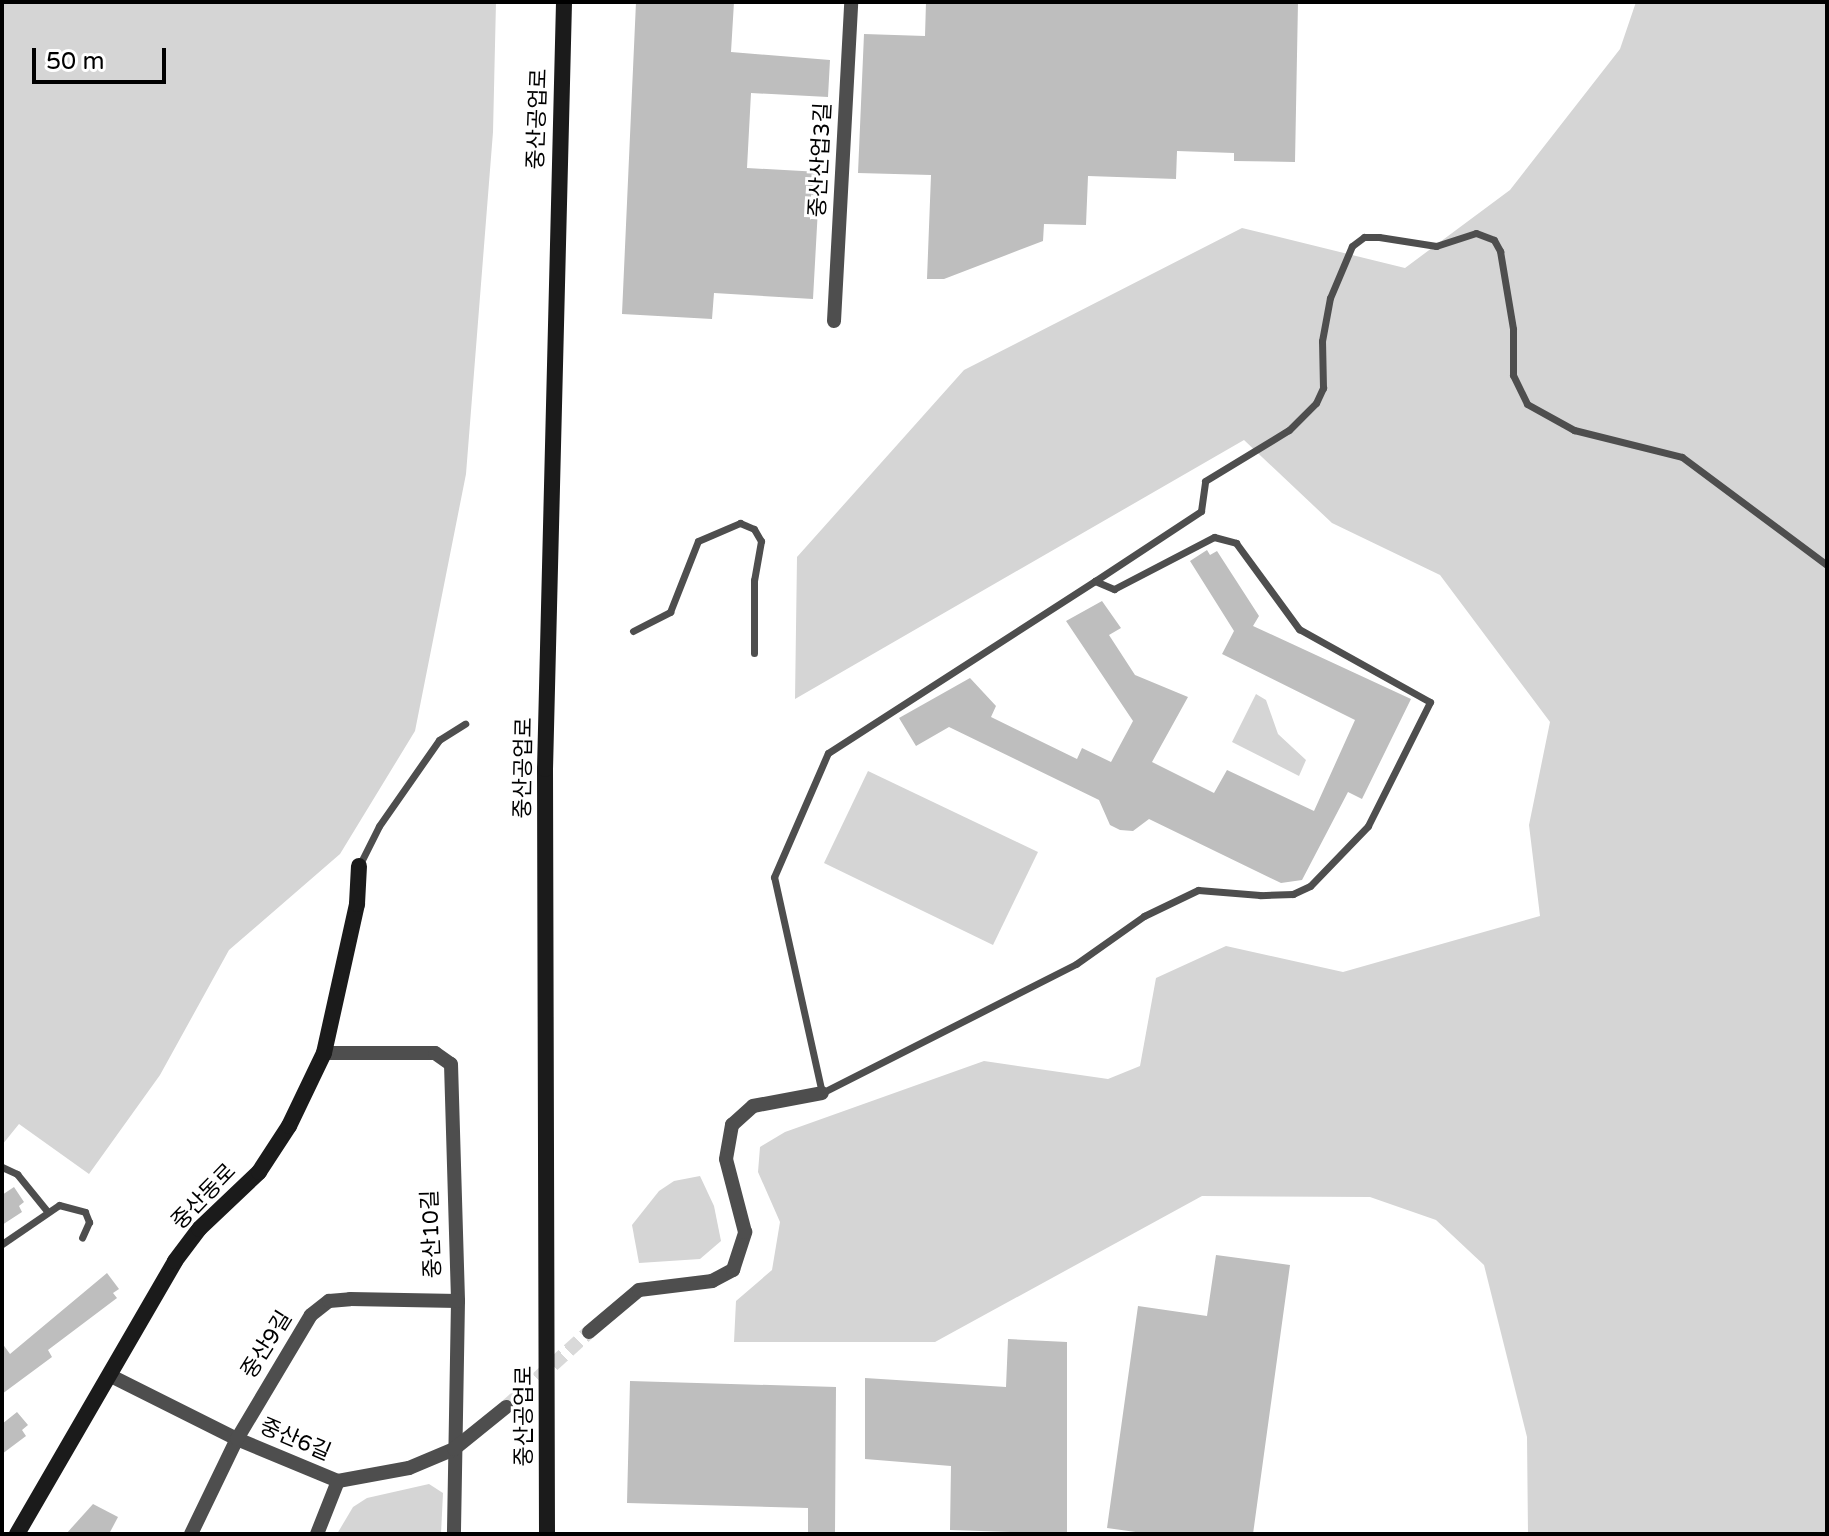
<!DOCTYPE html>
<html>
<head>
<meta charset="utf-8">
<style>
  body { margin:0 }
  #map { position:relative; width:1829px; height:1536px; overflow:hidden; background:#fff; font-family:"Varela Round","Noto Sans KR",sans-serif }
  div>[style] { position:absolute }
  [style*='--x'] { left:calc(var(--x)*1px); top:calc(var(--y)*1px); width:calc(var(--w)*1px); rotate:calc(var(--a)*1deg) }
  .green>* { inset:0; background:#d5d5d5 }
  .building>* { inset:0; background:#bebebe }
  .street-tunnel>* { height:14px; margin-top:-7px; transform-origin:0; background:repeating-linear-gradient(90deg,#d9d9d9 0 14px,transparent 0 21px) }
  .lane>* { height:7px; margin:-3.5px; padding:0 3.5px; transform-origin:3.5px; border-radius:3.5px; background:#4e4e4e }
  .street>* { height:14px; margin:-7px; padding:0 7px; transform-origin:7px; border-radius:7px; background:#4e4e4e }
  .secondary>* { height:16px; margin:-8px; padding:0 8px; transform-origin:8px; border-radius:8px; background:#1b1b1b }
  span { translate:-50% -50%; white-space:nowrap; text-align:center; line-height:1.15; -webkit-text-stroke:6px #fff; paint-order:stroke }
  .street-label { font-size:22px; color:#000 }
  .frame { position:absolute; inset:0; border:4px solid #000; pointer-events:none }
  .scale { position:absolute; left:32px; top:48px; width:134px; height:36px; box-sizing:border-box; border:4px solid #000; border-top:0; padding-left:10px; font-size:24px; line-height:28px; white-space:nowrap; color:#000; -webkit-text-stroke:6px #fff; paint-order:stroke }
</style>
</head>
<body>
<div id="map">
  <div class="green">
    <i style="clip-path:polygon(2px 2px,496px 2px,493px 132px,466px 474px,415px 731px,340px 854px,229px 950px,160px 1075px,89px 1174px,19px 1124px,2px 1145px)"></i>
    <i style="clip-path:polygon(1636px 2px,1827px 2px,1827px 1534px,1528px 1534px,1527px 1437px,1484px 1265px,1436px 1220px,1370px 1197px,1202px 1196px,935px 1342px,734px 1342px,736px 1301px,772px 1270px,780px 1222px,758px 1172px,760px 1147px,785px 1132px,984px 1061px,1108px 1079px,1140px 1066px,1156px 978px,1226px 946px,1343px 972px,1540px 916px,1529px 825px,1550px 722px,1440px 575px,1332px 523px,1244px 440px,795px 699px,797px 557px,964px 370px,1242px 228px,1405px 268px,1510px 190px,1620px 49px)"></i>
    <i style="clip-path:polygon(1256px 694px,1266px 700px,1278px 734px,1306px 760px,1299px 776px,1232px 742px)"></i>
    <i style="clip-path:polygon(868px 771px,1038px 852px,993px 945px,824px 863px)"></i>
    <i style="clip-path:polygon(700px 1176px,714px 1206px,721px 1241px,700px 1259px,639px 1263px,632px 1225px,659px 1191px,674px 1181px)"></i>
    <i style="clip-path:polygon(429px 1484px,443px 1493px,441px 1534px,337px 1534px,353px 1507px,367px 1498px)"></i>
  </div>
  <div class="building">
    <i style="clip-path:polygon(636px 2px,734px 2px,731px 52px,830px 60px,828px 97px,751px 93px,747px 168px,820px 172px,813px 299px,714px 293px,712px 319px,622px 314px)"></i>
    <i style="clip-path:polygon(926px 2px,1298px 2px,1295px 162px,1234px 161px,1234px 153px,1177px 151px,1176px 179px,1088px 176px,1086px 225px,1044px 224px,1043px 241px,944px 279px,927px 279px,931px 175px,858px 173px,864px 34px,925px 36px)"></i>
    <i style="clip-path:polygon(1207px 550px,1210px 555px,1217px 551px,1259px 616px,1253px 626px,1411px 699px,1362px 799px,1348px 792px,1302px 880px,1281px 883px,1149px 819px,1133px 831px,1120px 830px,1110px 825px,1099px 800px,949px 727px,916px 746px,899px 718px,970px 678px,996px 706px,991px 717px,1077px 759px,1082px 748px,1111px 762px,1133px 721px,1066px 621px,1102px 601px,1121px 628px,1109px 635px,1135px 675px,1188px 697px,1152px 762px,1214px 793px,1227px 770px,1314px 811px,1355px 720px,1222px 654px,1234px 631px,1190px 561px)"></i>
    <i style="clip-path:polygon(14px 1187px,24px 1202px,19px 1206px,22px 1212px,2px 1225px,2px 1195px)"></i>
    <i style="clip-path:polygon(1216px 1255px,1290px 1265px,1253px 1534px,1150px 1534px,1107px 1528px,1138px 1306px,1207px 1316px)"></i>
    <i style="clip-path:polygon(107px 1273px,119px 1289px,113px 1293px,117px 1298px,48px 1350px,52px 1357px,2px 1394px,2px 1343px,10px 1354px)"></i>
    <i style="clip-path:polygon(1008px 1339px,1067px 1342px,1067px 1534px,950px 1530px,951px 1466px,865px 1459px,865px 1378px,1006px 1387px)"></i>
    <i style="clip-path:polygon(630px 1381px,836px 1387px,835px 1534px,808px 1534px,808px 1508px,627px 1503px)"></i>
    <i style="clip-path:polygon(17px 1412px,28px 1425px,22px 1430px,26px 1436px,2px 1454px,2px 1424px)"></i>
    <i style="clip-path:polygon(93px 1504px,118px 1517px,109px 1534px,66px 1534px)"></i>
  </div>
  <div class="street-tunnel">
    <i style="--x:506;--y:1407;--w:112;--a:-42.1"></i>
  </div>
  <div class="lane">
    <i style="--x:1214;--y:537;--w:23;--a:15"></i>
    <i style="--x:1236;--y:543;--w:107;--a:53.8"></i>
    <i style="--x:1299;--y:629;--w:150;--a:29.1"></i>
    <i style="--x:1430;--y:702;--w:139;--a:116.6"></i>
    <i style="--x:1368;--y:826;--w:83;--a:134"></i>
    <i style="--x:1310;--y:886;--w:19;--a:155"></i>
    <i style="--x:1293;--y:894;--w:33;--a:178"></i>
    <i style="--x:1260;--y:895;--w:62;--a:-175.4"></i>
    <i style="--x:1198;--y:890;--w:60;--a:154.3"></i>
    <i style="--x:1144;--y:916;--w:83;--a:144.8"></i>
    <i style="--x:1076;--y:964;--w:285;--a:153.1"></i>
    <i style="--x:822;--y:1093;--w:221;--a:-102.5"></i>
    <i style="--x:774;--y:877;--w:135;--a:-66.5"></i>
    <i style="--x:828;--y:753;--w:318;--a:-32.8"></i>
    <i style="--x:1095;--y:581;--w:21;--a:23"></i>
    <i style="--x:1114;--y:589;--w:113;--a:-27.5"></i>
    <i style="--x:1095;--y:581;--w:127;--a:-33.4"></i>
    <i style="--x:1201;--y:511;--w:30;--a:-82"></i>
    <i style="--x:1205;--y:481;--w:98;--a:-31.3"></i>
    <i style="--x:1289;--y:430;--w:38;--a:-45"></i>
    <i style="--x:1316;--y:403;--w:17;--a:-65"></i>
    <i style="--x:1323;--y:388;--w:47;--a:-91.2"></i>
    <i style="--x:1322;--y:341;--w:44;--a:-79.5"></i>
    <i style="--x:1330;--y:298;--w:56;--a:-67.1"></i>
    <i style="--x:1352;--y:246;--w:15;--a:-37"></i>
    <i style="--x:1364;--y:237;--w:15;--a:0"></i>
    <i style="--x:1379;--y:237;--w:58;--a:9"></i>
    <i style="--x:1436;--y:246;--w:42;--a:-18"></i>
    <i style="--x:1476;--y:233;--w:19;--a:21"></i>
    <i style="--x:1494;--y:240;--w:13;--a:61"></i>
    <i style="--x:1500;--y:251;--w:79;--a:80.5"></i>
    <i style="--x:1513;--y:329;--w:46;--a:90"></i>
    <i style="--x:1513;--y:375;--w:32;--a:64"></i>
    <i style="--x:1527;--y:404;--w:54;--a:29"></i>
    <i style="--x:1574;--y:430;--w:111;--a:14"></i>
    <i style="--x:1682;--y:457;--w:181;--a:36.7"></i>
    <i style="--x:633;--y:631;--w:42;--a:-27.2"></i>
    <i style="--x:670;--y:612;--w:76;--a:-68.5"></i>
    <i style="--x:698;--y:541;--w:46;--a:-23.2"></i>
    <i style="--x:740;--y:523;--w:15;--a:23"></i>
    <i style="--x:754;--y:529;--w:14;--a:60"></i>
    <i style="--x:761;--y:541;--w:40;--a:100"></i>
    <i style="--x:754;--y:580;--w:73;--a:90"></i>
    <i style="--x:360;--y:864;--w:42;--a:-63.4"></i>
    <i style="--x:379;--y:826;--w:105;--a:-55.1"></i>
    <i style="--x:439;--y:740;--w:31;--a:-32"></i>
    <i style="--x:2;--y:1167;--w:17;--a:25"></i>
    <i style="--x:17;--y:1174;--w:48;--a:51"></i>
    <i style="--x:2;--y:1244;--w:69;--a:-34.4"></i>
    <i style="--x:59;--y:1205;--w:27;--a:15"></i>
    <i style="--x:85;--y:1212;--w:11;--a:68"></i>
    <i style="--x:89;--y:1222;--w:17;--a:114"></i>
  </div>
  <div class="street">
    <i style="--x:834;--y:321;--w:319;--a:-86.9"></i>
    <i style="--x:324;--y:1053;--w:111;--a:0"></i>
    <i style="--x:435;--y:1053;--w:19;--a:35"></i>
    <i style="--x:451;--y:1064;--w:237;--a:88.3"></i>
    <i style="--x:458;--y:1301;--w:233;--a:91"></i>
    <i style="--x:589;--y:1332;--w:65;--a:-40"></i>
    <i style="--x:639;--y:1290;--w:74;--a:-7"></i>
    <i style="--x:712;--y:1281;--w:24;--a:-28"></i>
    <i style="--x:733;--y:1270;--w:40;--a:-72"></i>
    <i style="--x:745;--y:1232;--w:75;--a:-104.6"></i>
    <i style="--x:726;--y:1159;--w:35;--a:-80"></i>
    <i style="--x:732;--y:1125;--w:28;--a:-42"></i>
    <i style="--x:753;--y:1106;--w:70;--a:-10.7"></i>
    <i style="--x:109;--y:1375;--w:143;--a:26.6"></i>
    <i style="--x:237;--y:1439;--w:109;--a:22.6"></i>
    <i style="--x:338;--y:1481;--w:72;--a:-10.4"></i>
    <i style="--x:409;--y:1468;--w:49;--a:-22.9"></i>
    <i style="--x:454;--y:1449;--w:67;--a:-38.9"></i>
    <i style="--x:191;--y:1534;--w:106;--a:-64.2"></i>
    <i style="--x:237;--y:1439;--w:144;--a:-59.2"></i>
    <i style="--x:311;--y:1315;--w:23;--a:-38"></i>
    <i style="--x:329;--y:1301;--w:21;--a:-5"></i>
    <i style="--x:350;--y:1299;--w:108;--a:1.1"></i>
    <i style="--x:317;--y:1534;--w:57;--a:-68.4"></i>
  </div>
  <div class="secondary">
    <i style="--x:17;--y:1534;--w:315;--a:-59.9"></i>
    <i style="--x:175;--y:1261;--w:40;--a:-53"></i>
    <i style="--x:199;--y:1229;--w:83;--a:-43.5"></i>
    <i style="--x:259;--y:1172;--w:55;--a:-56.9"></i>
    <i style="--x:289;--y:1126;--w:81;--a:-64.4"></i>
    <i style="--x:324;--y:1053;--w:153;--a:-77.5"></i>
    <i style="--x:357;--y:904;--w:38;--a:-87"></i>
    <i style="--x:547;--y:1534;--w:765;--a:-90.15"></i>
    <i style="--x:545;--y:769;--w:767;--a:-88.58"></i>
  </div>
  <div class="street-label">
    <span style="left:538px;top:119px;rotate:-88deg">중산공업로</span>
    <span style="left:821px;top:160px;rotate:-87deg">중산산업3길</span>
    <span style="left:524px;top:768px;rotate:-89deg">중산공업로</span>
    <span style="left:204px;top:1197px;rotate:-46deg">중산동로</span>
    <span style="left:432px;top:1234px;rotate:-92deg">중산10길</span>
    <span style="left:267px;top:1345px;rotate:-58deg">중산9길</span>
    <span style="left:525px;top:1416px;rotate:-90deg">중산공업로</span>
    <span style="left:295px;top:1440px;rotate:23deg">중산6길</span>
  </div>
  <div class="frame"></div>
  <div class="scale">50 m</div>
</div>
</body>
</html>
